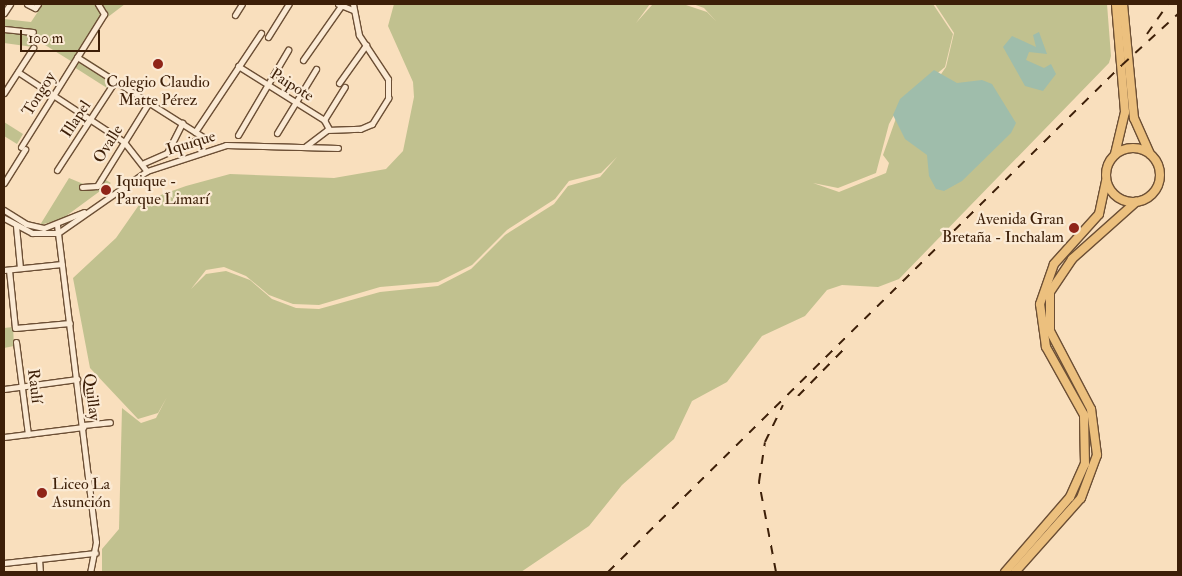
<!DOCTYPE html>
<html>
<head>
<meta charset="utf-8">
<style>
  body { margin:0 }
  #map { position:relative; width:1182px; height:576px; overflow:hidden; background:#f9dfbd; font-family:"IM FELL Double Pica",serif }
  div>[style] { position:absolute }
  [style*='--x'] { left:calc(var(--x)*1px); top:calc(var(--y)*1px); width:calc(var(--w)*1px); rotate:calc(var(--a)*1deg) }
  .green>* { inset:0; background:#c1c18f }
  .water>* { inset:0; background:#9fbdab }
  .roads { filter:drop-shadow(1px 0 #6c4f35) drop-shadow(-1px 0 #6c4f35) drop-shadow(0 1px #6c4f35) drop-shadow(0 -1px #6c4f35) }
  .street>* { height:5px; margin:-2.5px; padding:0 2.5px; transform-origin:2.5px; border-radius:2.5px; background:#fbead4 }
  .primary>* { height:8px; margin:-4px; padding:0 4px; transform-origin:4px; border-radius:4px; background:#ecc07e }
  .primary>.ring { margin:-4px; padding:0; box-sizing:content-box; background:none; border:8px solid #ecc07e; border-radius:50% }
  .rail>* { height:2px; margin-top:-1px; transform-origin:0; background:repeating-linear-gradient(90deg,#3d1f08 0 9px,transparent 0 18px) }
  .dots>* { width:14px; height:14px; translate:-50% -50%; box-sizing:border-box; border:2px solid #fbead4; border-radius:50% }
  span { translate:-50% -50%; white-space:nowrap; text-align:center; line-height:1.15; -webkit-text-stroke:4.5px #fbead4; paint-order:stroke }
  .poi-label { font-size:16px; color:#3d1f08 }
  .left { translate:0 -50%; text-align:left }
  .right { translate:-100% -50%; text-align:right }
  .street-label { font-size:16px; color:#3d1f08 }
  .frame { position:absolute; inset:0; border:5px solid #3d1f08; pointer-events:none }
  .scale { position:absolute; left:20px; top:30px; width:80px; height:22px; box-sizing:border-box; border:2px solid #3d1f08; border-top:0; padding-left:6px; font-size:15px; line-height:18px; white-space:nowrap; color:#3d1f08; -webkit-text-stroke:4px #fbead4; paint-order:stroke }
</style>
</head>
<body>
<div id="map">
  <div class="green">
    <i style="clip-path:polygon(43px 4px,125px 4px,104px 20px,74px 63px,37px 40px,33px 47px,4px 43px,4px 19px,31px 22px)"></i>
    <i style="clip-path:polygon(evenodd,394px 4px,650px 4px,636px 23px,652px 5px,665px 4px,683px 4px,707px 12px,716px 21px,704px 8px,693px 4px,933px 4px,953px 34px,945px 67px,900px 104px,889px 124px,876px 173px,838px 188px,813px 183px,839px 192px,886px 173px,889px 163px,883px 155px,901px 104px,937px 80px,946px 67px,954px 33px,935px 4px,1107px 4px,1111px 56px,1109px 63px,899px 279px,878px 287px,842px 285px,827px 290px,805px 316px,762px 336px,727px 382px,692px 401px,674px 439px,622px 485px,589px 526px,521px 572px,102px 572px,102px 549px,119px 529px,122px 408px,141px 423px,156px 418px,167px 397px,158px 413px,138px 419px,90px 368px,73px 278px,116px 238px,141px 202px,186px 186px,230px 174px,334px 178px,386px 169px,403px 151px,414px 97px,413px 82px,388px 26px,394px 4px,617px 157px,600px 177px,568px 186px,554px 204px,505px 235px,471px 269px,438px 286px,380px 292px,319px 309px,296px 308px,272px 299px,250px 280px,226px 271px,206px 274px,191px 289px,206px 270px,224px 267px,246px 276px,269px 295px,293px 304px,319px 305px,380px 287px,438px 282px,472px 265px,507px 230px,555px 199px,569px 181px,601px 173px,617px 157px)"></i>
    <i style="clip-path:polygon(81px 55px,114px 76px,107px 88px,74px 67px)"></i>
    <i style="clip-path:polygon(4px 122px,23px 134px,17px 144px,4px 136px)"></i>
    <i style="clip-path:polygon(99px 176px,111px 183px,62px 219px,40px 225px,69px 178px,93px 188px)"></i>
    <i style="clip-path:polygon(13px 327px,14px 346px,4px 348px,4px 328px)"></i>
  </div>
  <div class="water">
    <i style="clip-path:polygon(1039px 32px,1047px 54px,1029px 52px,1026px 60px,1044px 68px,1051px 64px,1056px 74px,1043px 91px,1025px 86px,1003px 47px,1012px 36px,1036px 47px,1033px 35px)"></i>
    <i style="clip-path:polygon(934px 70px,957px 83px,982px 80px,992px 84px,1016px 123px,1011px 133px,962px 181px,944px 191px,936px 189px,929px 176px,927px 155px,905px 139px,893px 115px,900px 99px)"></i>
  </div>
  <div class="roads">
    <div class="street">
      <i style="--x:27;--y:4;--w:9;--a:27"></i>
      <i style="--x:35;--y:8;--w:5;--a:-53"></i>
      <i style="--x:338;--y:4;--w:16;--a:22"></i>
      <i style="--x:4;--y:13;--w:11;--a:-56"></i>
      <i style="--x:235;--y:15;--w:13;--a:-58"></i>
      <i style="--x:4;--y:29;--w:29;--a:6"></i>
      <i style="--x:268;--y:37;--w:39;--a:-58"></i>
      <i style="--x:77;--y:57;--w:149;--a:32.4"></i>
      <i style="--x:203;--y:137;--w:64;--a:156.2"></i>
      <i style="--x:303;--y:60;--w:66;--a:-54.9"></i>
      <i style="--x:238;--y:66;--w:102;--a:32.1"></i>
      <i style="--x:324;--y:120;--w:10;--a:61"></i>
      <i style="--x:18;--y:72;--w:127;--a:33.4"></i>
      <i style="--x:124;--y:142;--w:37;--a:52"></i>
      <i style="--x:339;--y:83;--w:47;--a:-54.6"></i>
      <i style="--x:4;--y:93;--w:54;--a:-57.2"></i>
      <i style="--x:324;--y:120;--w:39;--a:-58"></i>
      <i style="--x:195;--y:132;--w:119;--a:-56.3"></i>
      <i style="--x:277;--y:133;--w:75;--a:-58.6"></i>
      <i style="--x:238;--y:135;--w:99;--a:-59.5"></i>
      <i style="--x:306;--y:146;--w:26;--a:-37"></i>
      <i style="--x:327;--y:130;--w:33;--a:-2"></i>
      <i style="--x:360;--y:129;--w:13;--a:-23"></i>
      <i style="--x:372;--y:124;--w:31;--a:-58"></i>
      <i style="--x:388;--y:98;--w:19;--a:-90"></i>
      <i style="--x:388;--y:79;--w:53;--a:-123.4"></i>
      <i style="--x:359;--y:35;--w:32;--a:-101"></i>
      <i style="--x:21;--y:147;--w:157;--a:-58"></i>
      <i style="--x:104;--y:14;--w:12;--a:-121"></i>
      <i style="--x:167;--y:153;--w:34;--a:-63"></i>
      <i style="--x:57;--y:170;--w:106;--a:-56.9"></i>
      <i style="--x:4;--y:183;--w:40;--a:-58"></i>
      <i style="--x:82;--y:187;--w:15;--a:-4"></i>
      <i style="--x:97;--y:186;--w:99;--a:-58.2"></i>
      <i style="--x:4;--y:210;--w:26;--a:32"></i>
      <i style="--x:26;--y:224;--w:18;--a:13"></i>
      <i style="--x:44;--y:228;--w:43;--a:-21.8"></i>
      <i style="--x:4;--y:218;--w:32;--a:28"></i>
      <i style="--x:32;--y:233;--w:26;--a:0"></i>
      <i style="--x:58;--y:233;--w:108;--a:-34.9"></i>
      <i style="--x:147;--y:171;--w:83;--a:-18.2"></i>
      <i style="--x:226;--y:145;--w:112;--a:1.5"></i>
      <i style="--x:57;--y:225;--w:319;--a:83"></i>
      <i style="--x:96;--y:542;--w:31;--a:101"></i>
      <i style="--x:16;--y:226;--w:42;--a:84.6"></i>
      <i style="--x:4;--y:270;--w:58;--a:-5.9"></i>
      <i style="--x:9;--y:270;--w:58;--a:84.1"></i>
      <i style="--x:15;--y:328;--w:55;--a:-5.2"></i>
      <i style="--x:16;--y:342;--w:93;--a:82.6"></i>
      <i style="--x:4;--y:389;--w:74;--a:-7.8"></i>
      <i style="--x:83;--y:425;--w:27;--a:-6"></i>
      <i style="--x:4;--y:437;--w:80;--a:-7.2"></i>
      <i style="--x:39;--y:559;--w:13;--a:86"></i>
      <i style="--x:4;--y:563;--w:92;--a:-6.3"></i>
    </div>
    <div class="primary">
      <i style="--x:1123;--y:4;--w:115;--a:84.5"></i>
      <i style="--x:1134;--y:118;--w:39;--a:66"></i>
      <i class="ring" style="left:1106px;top:148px;width:46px;height:46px"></i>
      <i style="--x:1115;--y:154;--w:43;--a:-76.6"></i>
      <i style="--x:1125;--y:112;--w:108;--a:-94.8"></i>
      <i style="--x:1005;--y:572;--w:99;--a:-49.1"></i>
      <i style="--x:1070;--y:497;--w:36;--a:-66"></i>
      <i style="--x:1085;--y:464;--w:49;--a:-91.2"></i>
      <i style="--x:1084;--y:415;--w:78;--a:-119.2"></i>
      <i style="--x:1046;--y:347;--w:43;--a:-97.9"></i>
      <i style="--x:1040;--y:304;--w:42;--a:-70.7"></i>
      <i style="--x:1054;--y:264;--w:67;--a:-48"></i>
      <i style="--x:1099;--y:214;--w:33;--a:-78"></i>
      <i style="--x:1015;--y:572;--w:99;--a:-48.3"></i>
      <i style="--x:1081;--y:498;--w:46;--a:-69.6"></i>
      <i style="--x:1097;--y:455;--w:46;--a:-97.4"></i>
      <i style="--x:1091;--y:409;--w:88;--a:-117.7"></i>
      <i style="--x:1050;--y:331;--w:39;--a:-90"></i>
      <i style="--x:1050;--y:292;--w:40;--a:-56"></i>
      <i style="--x:1072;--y:259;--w:86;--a:-41.7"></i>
    </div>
  </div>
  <div class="rail">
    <i style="--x:1147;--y:34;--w:37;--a:-55"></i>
    <i style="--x:798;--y:396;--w:64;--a:-45.6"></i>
    <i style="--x:608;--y:572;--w:722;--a:-44.61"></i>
    <i style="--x:1122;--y:65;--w:76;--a:-42.3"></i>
    <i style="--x:776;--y:572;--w:92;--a:-100.7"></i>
    <i style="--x:759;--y:482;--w:40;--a:-81.5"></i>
    <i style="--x:765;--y:442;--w:41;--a:-64.1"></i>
  </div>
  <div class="dots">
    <i style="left:158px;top:64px;background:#8f2418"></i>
    <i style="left:106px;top:190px;background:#8f2418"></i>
    <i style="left:1074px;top:228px;background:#8f2418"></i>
    <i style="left:42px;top:493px;background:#8f2418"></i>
  </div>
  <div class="poi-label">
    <span style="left:158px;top:91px">Colegio Claudio<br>Matte Pérez</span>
    <span class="left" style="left:116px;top:190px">Iquique -<br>Parque Limarí</span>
    <span class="right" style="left:1064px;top:228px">Avenida Gran<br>Bretaña - Inchalam</span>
    <span class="left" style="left:52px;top:493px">Liceo La<br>Asunción</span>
  </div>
  <div class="street-label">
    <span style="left:292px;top:85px;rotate:32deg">Paipote</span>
    <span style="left:39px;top:94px;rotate:-58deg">Tongoy</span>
    <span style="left:76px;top:119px;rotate:-57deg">Illapel</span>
    <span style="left:191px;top:143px;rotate:-17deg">Iquique</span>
    <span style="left:108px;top:144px;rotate:-58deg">Ovalle</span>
    <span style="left:35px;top:386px;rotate:83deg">Raulí</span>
    <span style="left:92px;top:397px;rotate:83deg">Quillay</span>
  </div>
  <div class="frame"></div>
  <div class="scale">100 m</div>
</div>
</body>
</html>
